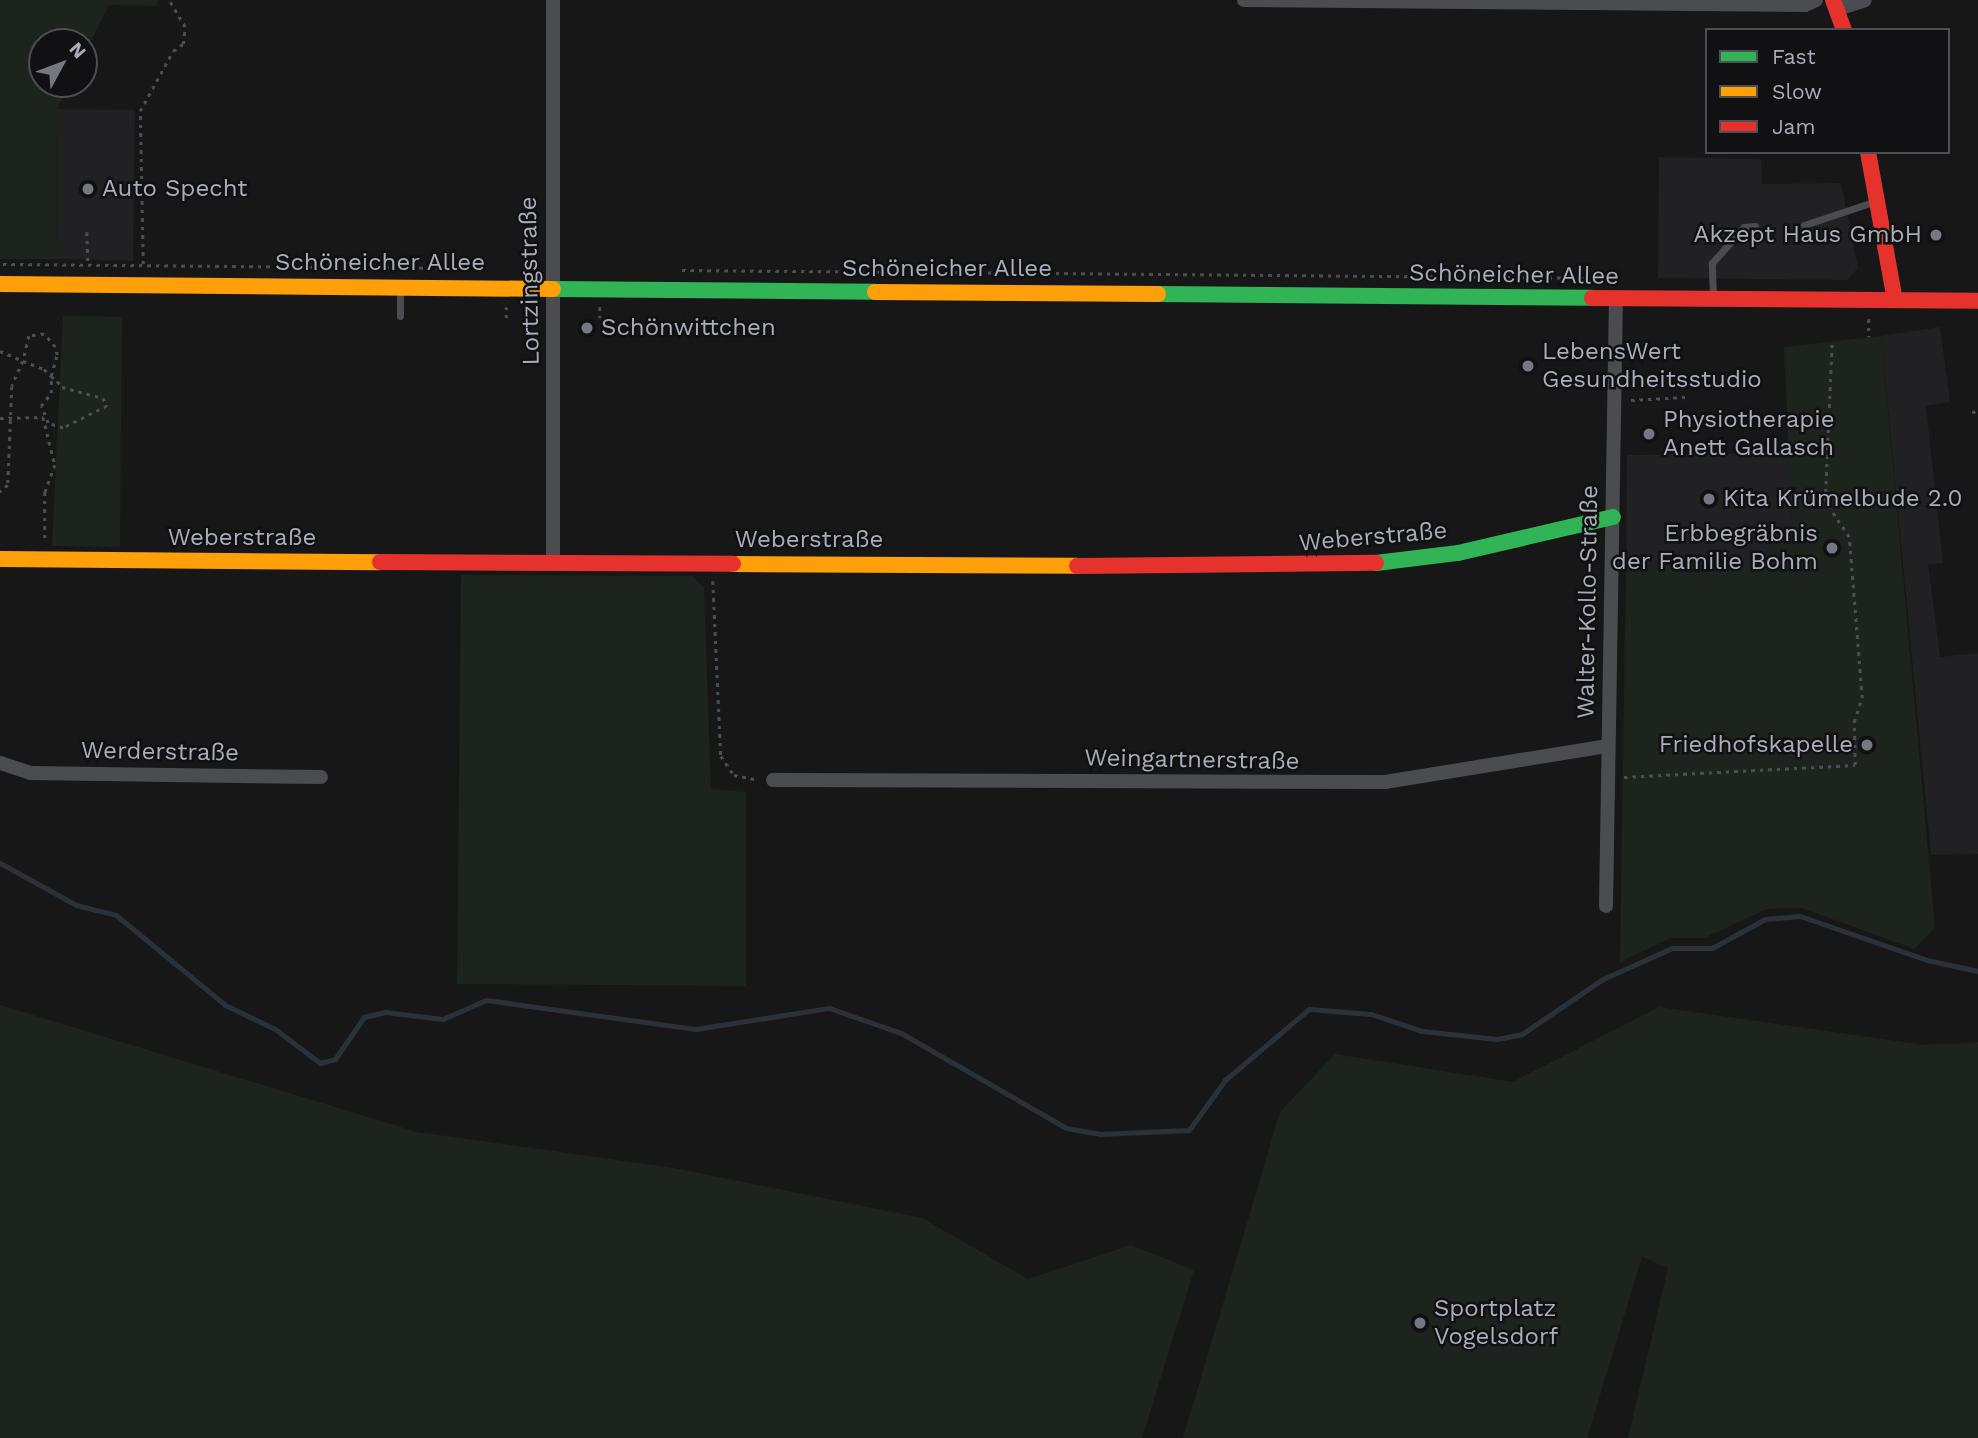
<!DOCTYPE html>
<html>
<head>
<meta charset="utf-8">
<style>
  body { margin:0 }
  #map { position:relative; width:1978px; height:1438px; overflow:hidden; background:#171717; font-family:"Work Sans",sans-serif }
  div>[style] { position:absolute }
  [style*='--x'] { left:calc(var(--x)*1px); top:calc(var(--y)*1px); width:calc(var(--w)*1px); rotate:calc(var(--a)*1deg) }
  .built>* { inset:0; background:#212123 }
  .green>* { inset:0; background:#1d241e }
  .stream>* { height:5px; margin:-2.5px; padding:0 2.5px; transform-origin:2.5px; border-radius:2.5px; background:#2a3239 }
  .path>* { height:2.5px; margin-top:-1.25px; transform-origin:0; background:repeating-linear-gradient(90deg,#4d4e52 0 3.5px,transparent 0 8.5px) }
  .lane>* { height:7px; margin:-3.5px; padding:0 3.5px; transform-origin:3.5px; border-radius:3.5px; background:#4b4c50 }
  .street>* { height:14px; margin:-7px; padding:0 7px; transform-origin:7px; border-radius:7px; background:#4b4c50 }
  .fast>* { height:16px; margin:-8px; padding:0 8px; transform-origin:8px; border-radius:8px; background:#30b455 }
  .slow>* { height:16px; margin:-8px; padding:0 8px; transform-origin:8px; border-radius:8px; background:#ff9f0a }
  .jam>* { height:16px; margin:-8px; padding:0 8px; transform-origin:8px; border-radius:8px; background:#e5322d }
  .dots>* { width:19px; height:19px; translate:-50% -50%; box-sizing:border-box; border:4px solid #111113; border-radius:50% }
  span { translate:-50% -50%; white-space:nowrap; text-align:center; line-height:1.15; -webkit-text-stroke:5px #111113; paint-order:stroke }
  .poi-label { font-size:24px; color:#a8adb8 }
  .left { translate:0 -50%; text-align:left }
  .right { translate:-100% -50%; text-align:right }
  .street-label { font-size:24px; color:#a8adb8 }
  .legend { position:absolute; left:1705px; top:28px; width:245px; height:126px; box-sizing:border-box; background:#111113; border:2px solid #4d4f55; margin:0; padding:9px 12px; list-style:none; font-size:21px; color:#a8adb8 }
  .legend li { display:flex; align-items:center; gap:14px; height:35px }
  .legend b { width:35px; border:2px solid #4d4f55 }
  .north { position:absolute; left:28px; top:28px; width:70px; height:70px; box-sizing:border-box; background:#111113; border:2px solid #4d4f55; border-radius:50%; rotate:49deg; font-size:19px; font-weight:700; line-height:28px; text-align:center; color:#a8adb8 }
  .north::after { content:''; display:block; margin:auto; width:24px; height:32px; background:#757880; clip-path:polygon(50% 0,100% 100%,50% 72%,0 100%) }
</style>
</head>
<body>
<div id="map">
  <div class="built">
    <i style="clip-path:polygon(57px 109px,135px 110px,133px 261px,56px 259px)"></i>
    <i style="clip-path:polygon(1659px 157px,1761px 159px,1762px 184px,1841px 183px,1858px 268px,1847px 280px,1658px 278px)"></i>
    <i style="clip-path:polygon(1940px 327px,1950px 402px,1926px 406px,1943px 563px,1928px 564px,1940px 657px,1978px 653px,1978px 854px,1931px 855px,1881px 336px)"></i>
    <i style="clip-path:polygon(1789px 453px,1793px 542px,1773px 554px,1626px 568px,1627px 455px)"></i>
  </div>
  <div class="green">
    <i style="clip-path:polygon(0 0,158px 0,156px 6px,109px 5px,84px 55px,84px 42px,42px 42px,42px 84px,70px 84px,57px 109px,56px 259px,0 259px)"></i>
    <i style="clip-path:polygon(63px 316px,122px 317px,120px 547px,52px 546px)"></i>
    <i style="clip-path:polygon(1881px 336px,1935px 927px,1914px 949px,1802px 908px,1767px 909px,1704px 938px,1670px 938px,1620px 962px,1626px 568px,1772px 554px,1772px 543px,1793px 542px,1784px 347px)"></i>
    <i style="clip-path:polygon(461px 575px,693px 576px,704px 588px,711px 789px,746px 792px,746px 986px,457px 984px)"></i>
    <i style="clip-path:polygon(0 1005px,417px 1132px,674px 1168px,922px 1218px,1028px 1279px,1131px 1245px,1194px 1270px,1142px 1438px,0 1438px)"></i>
    <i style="clip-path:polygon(1659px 1007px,1925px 1045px,1978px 1042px,1978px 1438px,1628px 1438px,1668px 1268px,1642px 1257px,1587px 1438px,1183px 1438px,1280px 1112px,1335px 1054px,1513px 1082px)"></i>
  </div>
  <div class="stream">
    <i style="--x:0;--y:863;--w:87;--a:28.9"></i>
    <i style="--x:76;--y:905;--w:41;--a:14"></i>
    <i style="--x:116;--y:915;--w:141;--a:39.5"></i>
    <i style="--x:225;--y:1005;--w:55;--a:25.6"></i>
    <i style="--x:275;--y:1029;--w:56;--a:37.1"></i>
    <i style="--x:320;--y:1063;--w:16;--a:-15"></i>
    <i style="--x:335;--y:1059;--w:51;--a:-55.4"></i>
    <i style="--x:364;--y:1017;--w:22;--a:-13"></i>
    <i style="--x:385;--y:1012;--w:58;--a:6.9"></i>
    <i style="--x:443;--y:1019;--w:47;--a:-23.8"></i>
    <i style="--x:486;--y:1000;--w:212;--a:7.9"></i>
    <i style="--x:696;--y:1029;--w:135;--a:-9"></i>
    <i style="--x:829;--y:1008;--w:76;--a:19.1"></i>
    <i style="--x:901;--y:1033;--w:190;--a:29.9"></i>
    <i style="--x:1066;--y:1128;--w:35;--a:10"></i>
    <i style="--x:1100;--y:1134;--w:89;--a:-2.6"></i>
    <i style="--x:1189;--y:1130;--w:62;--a:-54.2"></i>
    <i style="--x:1225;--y:1080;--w:110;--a:-40.2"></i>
    <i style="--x:1309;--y:1009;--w:62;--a:4.6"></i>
    <i style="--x:1371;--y:1014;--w:54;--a:18.4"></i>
    <i style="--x:1422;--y:1031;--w:75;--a:6.1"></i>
    <i style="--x:1497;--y:1039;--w:25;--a:-11"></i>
    <i style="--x:1522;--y:1034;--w:98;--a:-34.2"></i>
    <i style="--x:1603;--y:979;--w:76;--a:-24.2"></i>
    <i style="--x:1672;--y:948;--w:40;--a:0"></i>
    <i style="--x:1712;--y:948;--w:60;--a:-28.7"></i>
    <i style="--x:1765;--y:919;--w:35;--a:-5"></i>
    <i style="--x:1800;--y:916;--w:134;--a:19.1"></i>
    <i style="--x:1927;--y:960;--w:52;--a:12.2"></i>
  </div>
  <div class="path">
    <i style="--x:87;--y:232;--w:32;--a:88"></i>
    <i style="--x:3;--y:264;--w:466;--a:0.5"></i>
    <i style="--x:143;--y:264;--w:153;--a:-91.1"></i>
    <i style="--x:140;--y:111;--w:68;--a:-61.2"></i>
    <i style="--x:173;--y:51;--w:12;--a:-35"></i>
    <i style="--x:183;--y:44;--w:17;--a:-83"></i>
    <i style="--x:185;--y:27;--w:31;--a:-121"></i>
    <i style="--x:682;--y:270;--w:935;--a:0.49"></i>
    <i style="--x:600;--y:307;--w:11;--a:90"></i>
    <i style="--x:506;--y:318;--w:11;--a:-90"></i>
    <i style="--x:1869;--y:319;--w:18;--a:90"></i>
    <i style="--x:0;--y:351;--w:25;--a:23"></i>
    <i style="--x:23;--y:361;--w:22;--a:21"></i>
    <i style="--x:44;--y:369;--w:10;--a:45"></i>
    <i style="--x:51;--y:376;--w:8;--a:40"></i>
    <i style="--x:57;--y:381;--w:8;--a:50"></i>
    <i style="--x:62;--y:387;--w:42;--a:15"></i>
    <i style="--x:103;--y:398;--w:9;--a:63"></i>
    <i style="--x:107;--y:406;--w:49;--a:153.4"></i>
    <i style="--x:63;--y:428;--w:16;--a:-162"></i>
    <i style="--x:48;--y:423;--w:18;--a:-112"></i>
    <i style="--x:41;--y:406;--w:16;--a:-52"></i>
    <i style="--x:51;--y:393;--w:17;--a:-90"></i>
    <i style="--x:51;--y:376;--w:22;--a:-74"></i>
    <i style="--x:57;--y:355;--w:8;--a:-104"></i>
    <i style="--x:55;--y:347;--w:17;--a:-130"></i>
    <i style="--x:44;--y:334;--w:15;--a:172"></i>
    <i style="--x:29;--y:336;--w:26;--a:103"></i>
    <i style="--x:23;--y:361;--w:27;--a:114"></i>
    <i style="--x:12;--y:386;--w:99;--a:92.3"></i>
    <i style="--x:8;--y:485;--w:11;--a:139"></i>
    <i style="--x:1631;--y:400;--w:54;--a:-3.2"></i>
    <i style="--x:1972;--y:412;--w:6;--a:-9"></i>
    <i style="--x:0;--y:418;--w:43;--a:-1.3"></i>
    <i style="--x:43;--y:417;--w:49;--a:76"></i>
    <i style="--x:55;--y:465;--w:29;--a:110"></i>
    <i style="--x:45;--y:492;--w:49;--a:90"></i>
    <i style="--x:713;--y:581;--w:175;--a:87.4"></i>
    <i style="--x:721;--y:756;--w:23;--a:56"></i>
    <i style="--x:734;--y:775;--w:25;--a:11"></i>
    <i style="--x:1624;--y:777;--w:231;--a:-3"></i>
    <i style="--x:1855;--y:765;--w:43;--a:-91.3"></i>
    <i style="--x:1854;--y:722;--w:25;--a:-72"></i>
    <i style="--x:1862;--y:698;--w:162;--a:-94.6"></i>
    <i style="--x:1849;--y:537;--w:43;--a:-123.7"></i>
    <i style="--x:1825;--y:501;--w:158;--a:-87.5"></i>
  </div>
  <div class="lane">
    <i style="--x:1804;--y:225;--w:76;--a:-18.4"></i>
    <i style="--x:400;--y:287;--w:29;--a:90"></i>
    <i style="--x:1713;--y:298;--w:35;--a:-92"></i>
    <i style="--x:1712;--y:263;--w:48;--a:-48.4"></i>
    <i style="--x:1744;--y:227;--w:11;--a:-5"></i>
  </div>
  <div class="street">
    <i style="--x:1244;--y:0;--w:561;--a:0.51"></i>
    <i style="--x:1805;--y:5;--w:12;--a:-24"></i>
    <i style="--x:1838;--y:9;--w:28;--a:-18"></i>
    <i style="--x:553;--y:562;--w:562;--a:-90"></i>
    <i style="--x:0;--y:763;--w:32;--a:18"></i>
    <i style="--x:30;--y:773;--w:291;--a:0.8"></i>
    <i style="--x:773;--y:780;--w:612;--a:0.19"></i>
    <i style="--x:1385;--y:782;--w:226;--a:-9.2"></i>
    <i style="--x:1606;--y:906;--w:607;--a:-89.06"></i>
  </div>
  <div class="fast">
    <i style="--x:553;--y:289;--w:322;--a:0.5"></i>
    <i style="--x:1158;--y:294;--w:434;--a:0.5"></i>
    <i style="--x:1376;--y:563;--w:83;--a:-7"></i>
    <i style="--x:1458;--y:553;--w:159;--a:-13.1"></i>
  </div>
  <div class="slow">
    <i style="--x:0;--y:284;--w:553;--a:0.52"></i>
    <i style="--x:875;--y:292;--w:283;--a:0.4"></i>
    <i style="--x:0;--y:559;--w:380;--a:0.5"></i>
    <i style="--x:733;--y:564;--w:344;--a:0.3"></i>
  </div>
  <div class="jam">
    <i style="--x:1833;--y:0;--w:32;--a:70"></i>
    <i style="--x:1868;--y:152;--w:150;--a:79.7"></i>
    <i style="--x:1592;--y:298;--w:386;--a:0.4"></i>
    <i style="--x:380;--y:562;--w:353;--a:0.3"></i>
    <i style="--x:1077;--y:566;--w:299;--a:-0.6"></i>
  </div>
  <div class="dots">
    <i style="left:88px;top:189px;background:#757880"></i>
    <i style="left:1936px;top:235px;background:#757880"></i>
    <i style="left:587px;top:328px;background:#757880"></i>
    <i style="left:1528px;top:366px;background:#757880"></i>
    <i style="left:1649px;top:434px;background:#757880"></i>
    <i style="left:1709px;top:499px;background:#757880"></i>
    <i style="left:1832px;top:548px;background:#757880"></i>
    <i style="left:1867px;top:745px;background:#757880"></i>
    <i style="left:1420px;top:1323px;background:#757880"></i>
  </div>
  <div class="poi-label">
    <span class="left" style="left:102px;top:189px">Auto Specht</span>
    <span class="right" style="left:1922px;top:235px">Akzept Haus GmbH</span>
    <span class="left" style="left:601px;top:328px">Schönwittchen</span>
    <span class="left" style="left:1542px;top:366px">LebensWert<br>Gesundheitsstudio</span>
    <span class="left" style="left:1663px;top:434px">Physiotherapie<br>Anett Gallasch</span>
    <span class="left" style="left:1723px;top:499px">Kita Krümelbude 2.0</span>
    <span class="right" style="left:1818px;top:548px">Erbbegräbnis<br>der Familie Bohm</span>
    <span class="right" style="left:1853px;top:745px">Friedhofskapelle</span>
    <span class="left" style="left:1434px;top:1323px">Sportplatz<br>Vogelsdorf</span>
  </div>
  <div class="street-label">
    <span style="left:380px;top:263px">Schöneicher Allee</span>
    <span style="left:947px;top:269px">Schöneicher Allee</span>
    <span style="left:1514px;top:275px;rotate:1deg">Schöneicher Allee</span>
    <span style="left:530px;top:281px;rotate:-91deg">Lortzingstraße</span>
    <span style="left:1373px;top:537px;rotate:-5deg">Weberstraße</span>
    <span style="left:242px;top:538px">Weberstraße</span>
    <span style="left:809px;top:540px">Weberstraße</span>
    <span style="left:1588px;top:602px;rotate:-89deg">Walter-Kollo-Straße</span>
    <span style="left:160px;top:752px;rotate:1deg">Werderstraße</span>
    <span style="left:1192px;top:760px;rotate:1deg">Weingartnerstraße</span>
  </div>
  <ul class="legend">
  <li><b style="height:9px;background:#30b455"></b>Fast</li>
  <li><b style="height:9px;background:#ff9f0a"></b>Slow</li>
  <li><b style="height:9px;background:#e5322d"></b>Jam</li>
  </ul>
  <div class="north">N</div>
</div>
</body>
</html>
